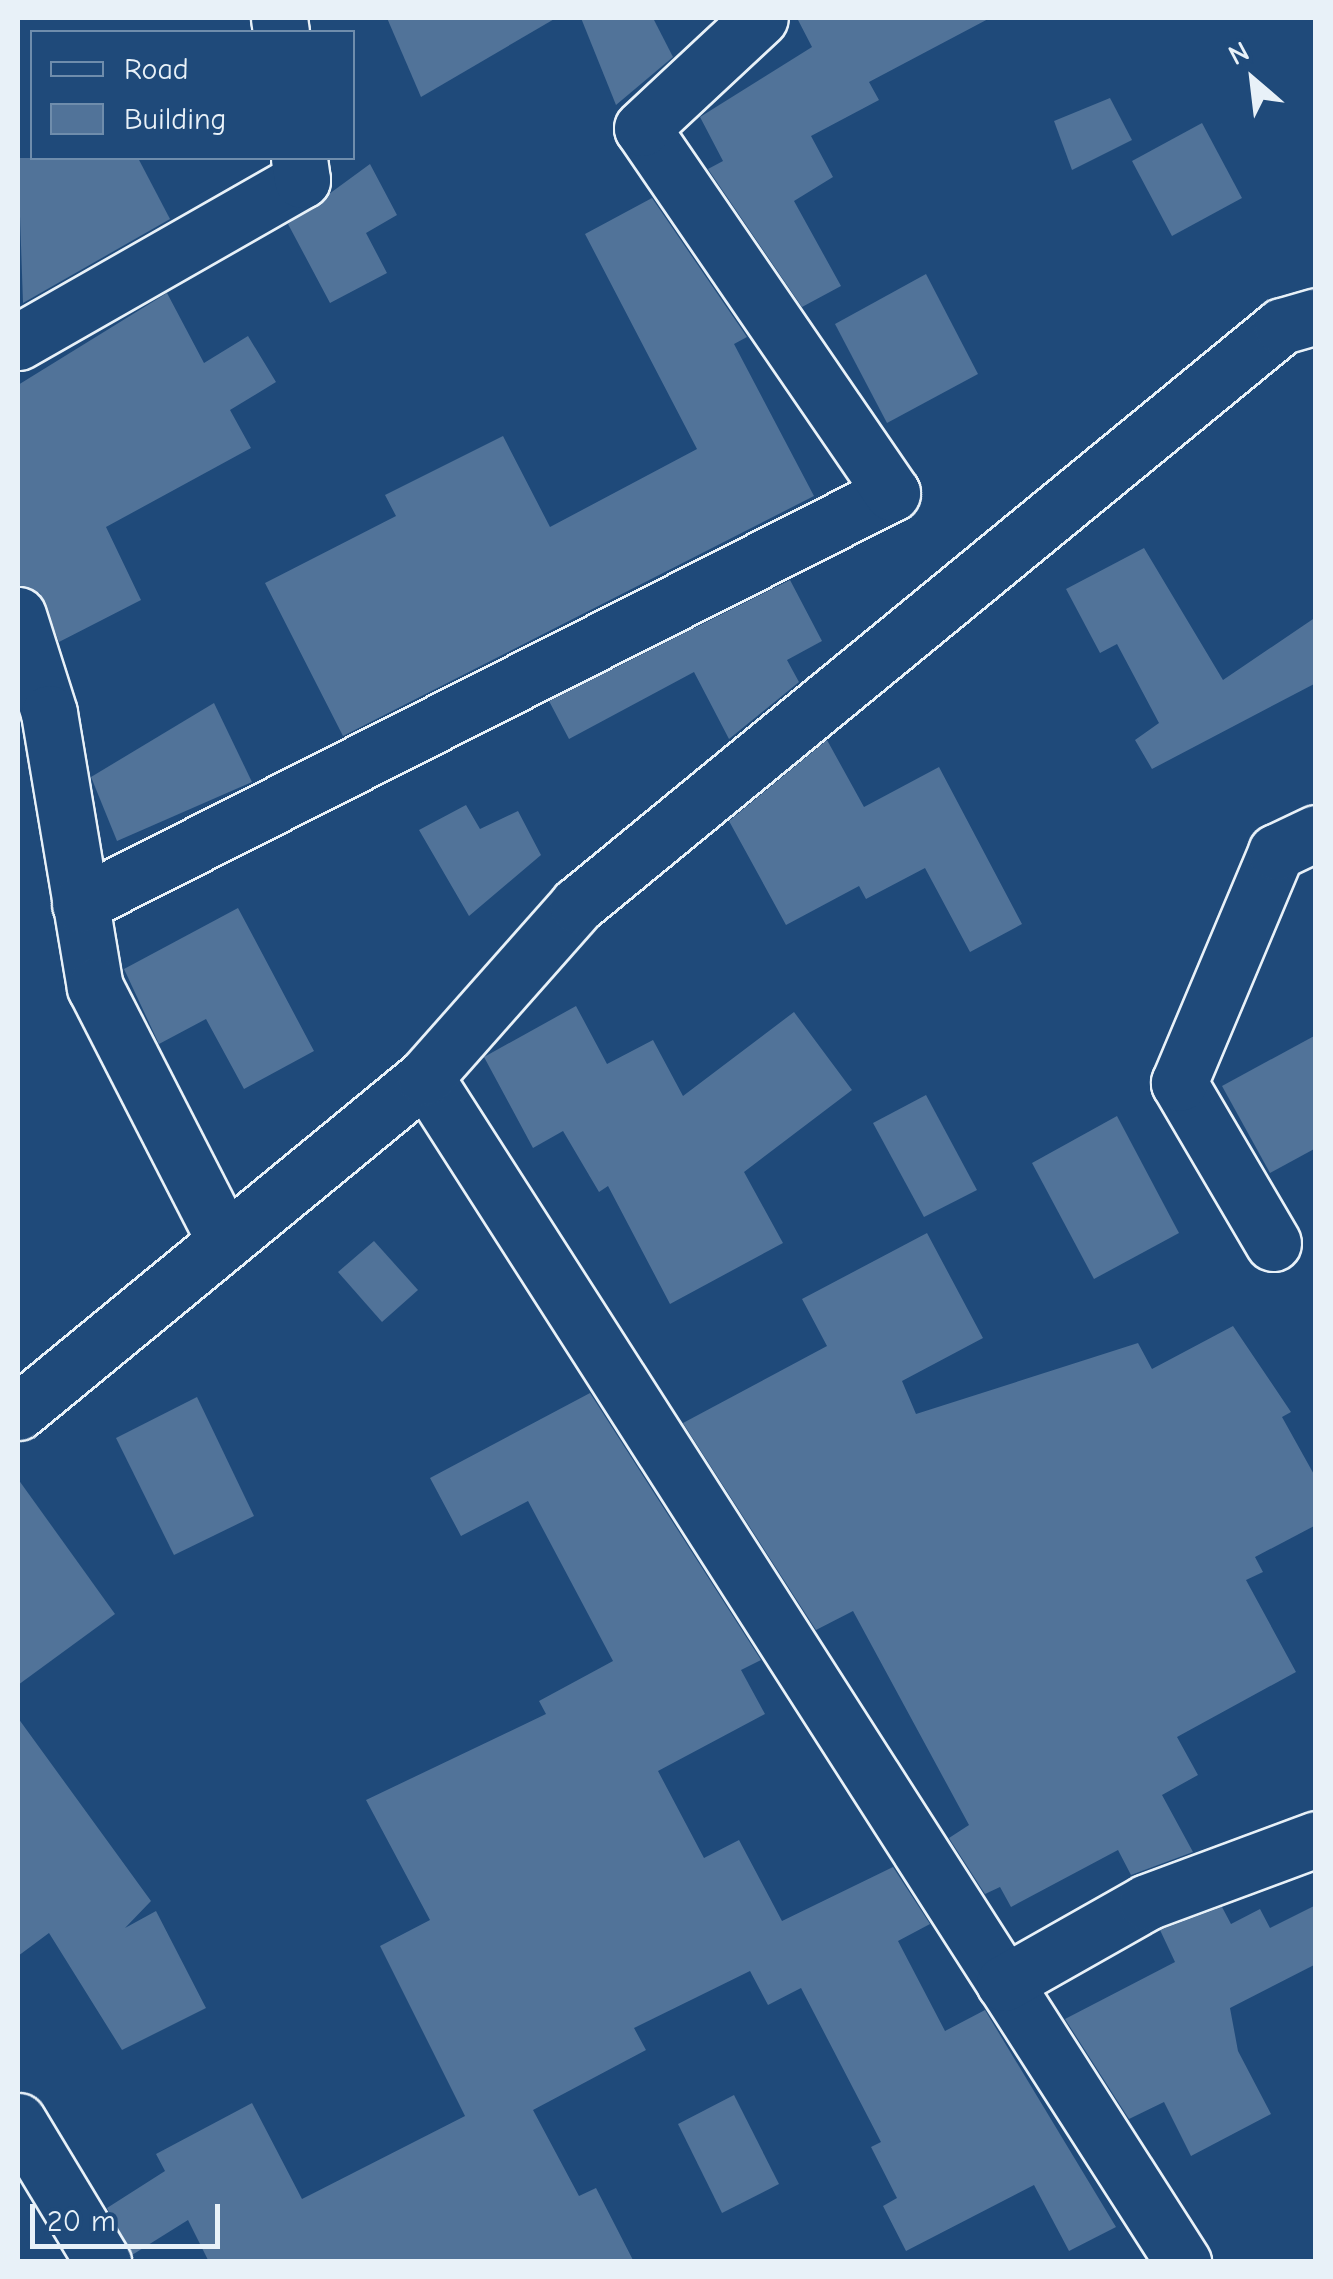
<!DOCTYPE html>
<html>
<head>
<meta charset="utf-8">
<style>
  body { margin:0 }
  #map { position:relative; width:1333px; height:2279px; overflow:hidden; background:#1f4a7a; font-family:"Comic Neue",sans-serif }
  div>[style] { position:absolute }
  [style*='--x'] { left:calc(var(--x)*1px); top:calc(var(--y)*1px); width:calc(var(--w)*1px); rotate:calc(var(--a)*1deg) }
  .building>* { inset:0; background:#517399 }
  .roads { filter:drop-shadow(2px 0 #e8f1f8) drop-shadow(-2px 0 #e8f1f8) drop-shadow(0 2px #e8f1f8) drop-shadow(0 -2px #e8f1f8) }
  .street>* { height:55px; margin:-27.5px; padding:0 27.5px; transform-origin:27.5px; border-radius:27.5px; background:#1f4a7a }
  span { translate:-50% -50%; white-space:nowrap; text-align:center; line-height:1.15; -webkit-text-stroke:10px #1f4a7a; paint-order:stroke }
  .frame { position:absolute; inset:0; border:20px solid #e8f1f8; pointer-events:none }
  .legend { position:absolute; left:30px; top:30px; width:325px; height:130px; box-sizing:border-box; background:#1f4a7a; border:2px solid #6f8dac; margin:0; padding:12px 18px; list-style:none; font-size:30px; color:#e8f1f8 }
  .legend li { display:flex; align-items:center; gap:20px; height:50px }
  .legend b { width:50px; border:2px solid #6f8dac }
  .north { position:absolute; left:1203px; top:30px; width:100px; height:100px; -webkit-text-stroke:8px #1f4a7a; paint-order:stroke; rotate:332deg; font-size:28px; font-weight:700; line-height:40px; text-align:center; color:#e8f1f8 }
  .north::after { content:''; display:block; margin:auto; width:35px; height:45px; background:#e8f1f8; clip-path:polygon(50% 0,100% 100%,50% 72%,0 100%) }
  .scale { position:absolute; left:30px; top:2204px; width:190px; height:45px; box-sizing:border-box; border:5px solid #e8f1f8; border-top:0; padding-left:12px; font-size:30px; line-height:35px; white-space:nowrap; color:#e8f1f8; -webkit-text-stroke:8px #1f4a7a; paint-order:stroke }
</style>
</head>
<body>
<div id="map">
  <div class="building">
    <i style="clip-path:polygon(387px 18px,556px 18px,421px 97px)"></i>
    <i style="clip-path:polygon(581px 18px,653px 18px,673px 57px,616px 105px)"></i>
    <i style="clip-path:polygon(797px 18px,990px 18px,869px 82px,879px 100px,811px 136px,833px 177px,794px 201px,841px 286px,802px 307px,708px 169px,723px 161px,700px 117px,812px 47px)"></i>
    <i style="clip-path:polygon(1110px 98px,1132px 140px,1072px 170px,1054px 121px)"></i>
    <i style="clip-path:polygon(1202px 123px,1242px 198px,1172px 236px,1132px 161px)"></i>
    <i style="clip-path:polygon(18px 158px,138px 158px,170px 219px,23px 303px)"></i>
    <i style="clip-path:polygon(370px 164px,397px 215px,366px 233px,387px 273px,330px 303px,288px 224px)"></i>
    <i style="clip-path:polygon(652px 198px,747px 337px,734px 344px,814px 496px,343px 736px,265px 583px,396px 516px,385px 495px,503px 436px,550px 527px,697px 449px,585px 234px)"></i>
    <i style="clip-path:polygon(926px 274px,978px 374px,887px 423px,835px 324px)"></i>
    <i style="clip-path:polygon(167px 293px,204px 363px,248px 336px,276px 382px,230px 410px,251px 448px,106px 527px,141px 600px,59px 642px,40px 593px,18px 585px,18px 385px)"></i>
    <i style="clip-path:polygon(1144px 548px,1223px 680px,1316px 617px,1316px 683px,1152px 769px,1135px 740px,1159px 723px,1117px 644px,1100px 653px,1066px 589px)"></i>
    <i style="clip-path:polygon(790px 580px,822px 641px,787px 660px,799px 682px,729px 739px,694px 672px,569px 739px,549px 701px)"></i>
    <i style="clip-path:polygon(214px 703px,252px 782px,117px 841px,91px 777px)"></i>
    <i style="clip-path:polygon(827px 740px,864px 807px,939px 767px,1022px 924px,970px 952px,925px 868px,866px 899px,859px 886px,786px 925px,729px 821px)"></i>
    <i style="clip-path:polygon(466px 805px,480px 829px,518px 811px,541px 855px,469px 916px,419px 830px)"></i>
    <i style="clip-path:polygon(238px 908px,314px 1051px,244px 1089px,206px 1019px,159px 1044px,124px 969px)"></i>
    <i style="clip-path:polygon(576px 1006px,607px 1064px,653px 1040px,683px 1096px,794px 1012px,852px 1090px,744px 1172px,783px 1243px,670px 1304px,608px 1186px,599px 1192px,563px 1131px,533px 1148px,484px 1057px)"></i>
    <i style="clip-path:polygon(1316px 1035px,1316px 1148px,1270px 1173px,1222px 1086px)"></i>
    <i style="clip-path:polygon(926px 1095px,977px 1190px,924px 1217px,873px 1123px)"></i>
    <i style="clip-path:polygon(1117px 1116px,1179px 1233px,1094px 1279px,1032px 1163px)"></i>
    <i style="clip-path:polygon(927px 1233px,983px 1338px,902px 1381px,916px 1414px,1138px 1343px,1152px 1369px,1233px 1326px,1291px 1412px,1282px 1417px,1316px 1478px,1316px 1525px,1255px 1557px,1263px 1572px,1246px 1580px,1296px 1672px,1177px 1737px,1198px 1775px,1162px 1795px,1193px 1852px,1131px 1875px,1118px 1850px,1011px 1907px,1000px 1887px,985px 1894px,949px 1838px,969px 1825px,853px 1611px,816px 1630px,683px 1423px,827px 1346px,802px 1299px)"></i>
    <i style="clip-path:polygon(374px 1241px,418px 1290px,382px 1322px,338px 1272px)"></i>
    <i style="clip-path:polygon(590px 1393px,761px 1660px,741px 1670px,765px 1714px,658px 1771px,704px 1858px,739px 1840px,782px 1921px,893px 1867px,930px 1924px,898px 1941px,945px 2031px,985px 2010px,1116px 2227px,1069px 2251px,1034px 2185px,906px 2251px,883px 2206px,897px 2198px,871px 2147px,881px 2142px,801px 1988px,768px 2005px,750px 1971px,634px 2028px,646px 2050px,533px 2110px,579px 2196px,596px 2188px,634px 2262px,209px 2262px,188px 2220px,132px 2255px,107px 2208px,165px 2171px,156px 2154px,252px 2103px,302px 2199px,465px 2116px,380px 1946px,430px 1920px,366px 1800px,546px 1714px,539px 1701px,613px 1661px,528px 1501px,461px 1536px,430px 1478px)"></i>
    <i style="clip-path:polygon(197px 1397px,254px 1516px,174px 1555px,116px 1438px)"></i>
    <i style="clip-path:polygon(18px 1479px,115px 1614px,18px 1685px)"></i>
    <i style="clip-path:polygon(18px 1718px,151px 1901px,125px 1928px,156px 1911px,206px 2008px,122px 2050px,49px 1933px,18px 1956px)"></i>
    <i style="clip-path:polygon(1316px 1905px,1316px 1964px,1230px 2008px,1238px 2051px,1271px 2114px,1191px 2156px,1164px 2102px,1129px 2119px,1065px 2019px,1175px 1962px,1160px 1930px,1222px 1907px,1231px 1924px,1260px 1909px,1270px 1928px)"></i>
    <i style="clip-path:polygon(734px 2095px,779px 2184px,722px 2213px,678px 2124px)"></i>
  </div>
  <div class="roads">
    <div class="street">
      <i style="--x:279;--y:18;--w:14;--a:82"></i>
      <i style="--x:18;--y:342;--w:327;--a:-29.7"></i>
      <i style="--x:302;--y:180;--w:22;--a:-98"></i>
      <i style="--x:18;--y:615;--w:103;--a:72.4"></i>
      <i style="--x:49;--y:713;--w:278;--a:80.5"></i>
      <i style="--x:95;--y:987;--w:285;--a:62.9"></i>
      <i style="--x:80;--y:904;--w:910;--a:-26.85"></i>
      <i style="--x:892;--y:493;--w:442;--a:-124.4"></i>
      <i style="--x:642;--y:128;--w:161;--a:-43"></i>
      <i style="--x:425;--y:1077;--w:1407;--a:57.39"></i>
      <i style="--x:1273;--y:1243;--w:186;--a:-120.4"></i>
      <i style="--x:1179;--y:1083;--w:251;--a:-67.2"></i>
      <i style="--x:1276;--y:852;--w:44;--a:-25.4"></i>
      <i style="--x:18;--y:1412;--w:527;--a:-39.46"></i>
      <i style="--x:425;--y:1077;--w:230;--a:-48.5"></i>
      <i style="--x:577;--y:905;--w:912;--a:-39.4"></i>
      <i style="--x:1282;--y:326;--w:35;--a:-16"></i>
      <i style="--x:1004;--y:1983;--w:164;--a:-29.5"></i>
      <i style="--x:1147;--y:1902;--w:180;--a:-20.4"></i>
      <i style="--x:18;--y:2121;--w:165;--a:58.9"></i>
    </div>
  </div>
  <div class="frame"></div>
  <ul class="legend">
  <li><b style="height:12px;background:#1f4a7a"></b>Road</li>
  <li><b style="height:28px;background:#517399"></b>Building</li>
  </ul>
  <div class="north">N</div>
  <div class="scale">20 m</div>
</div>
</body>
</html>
